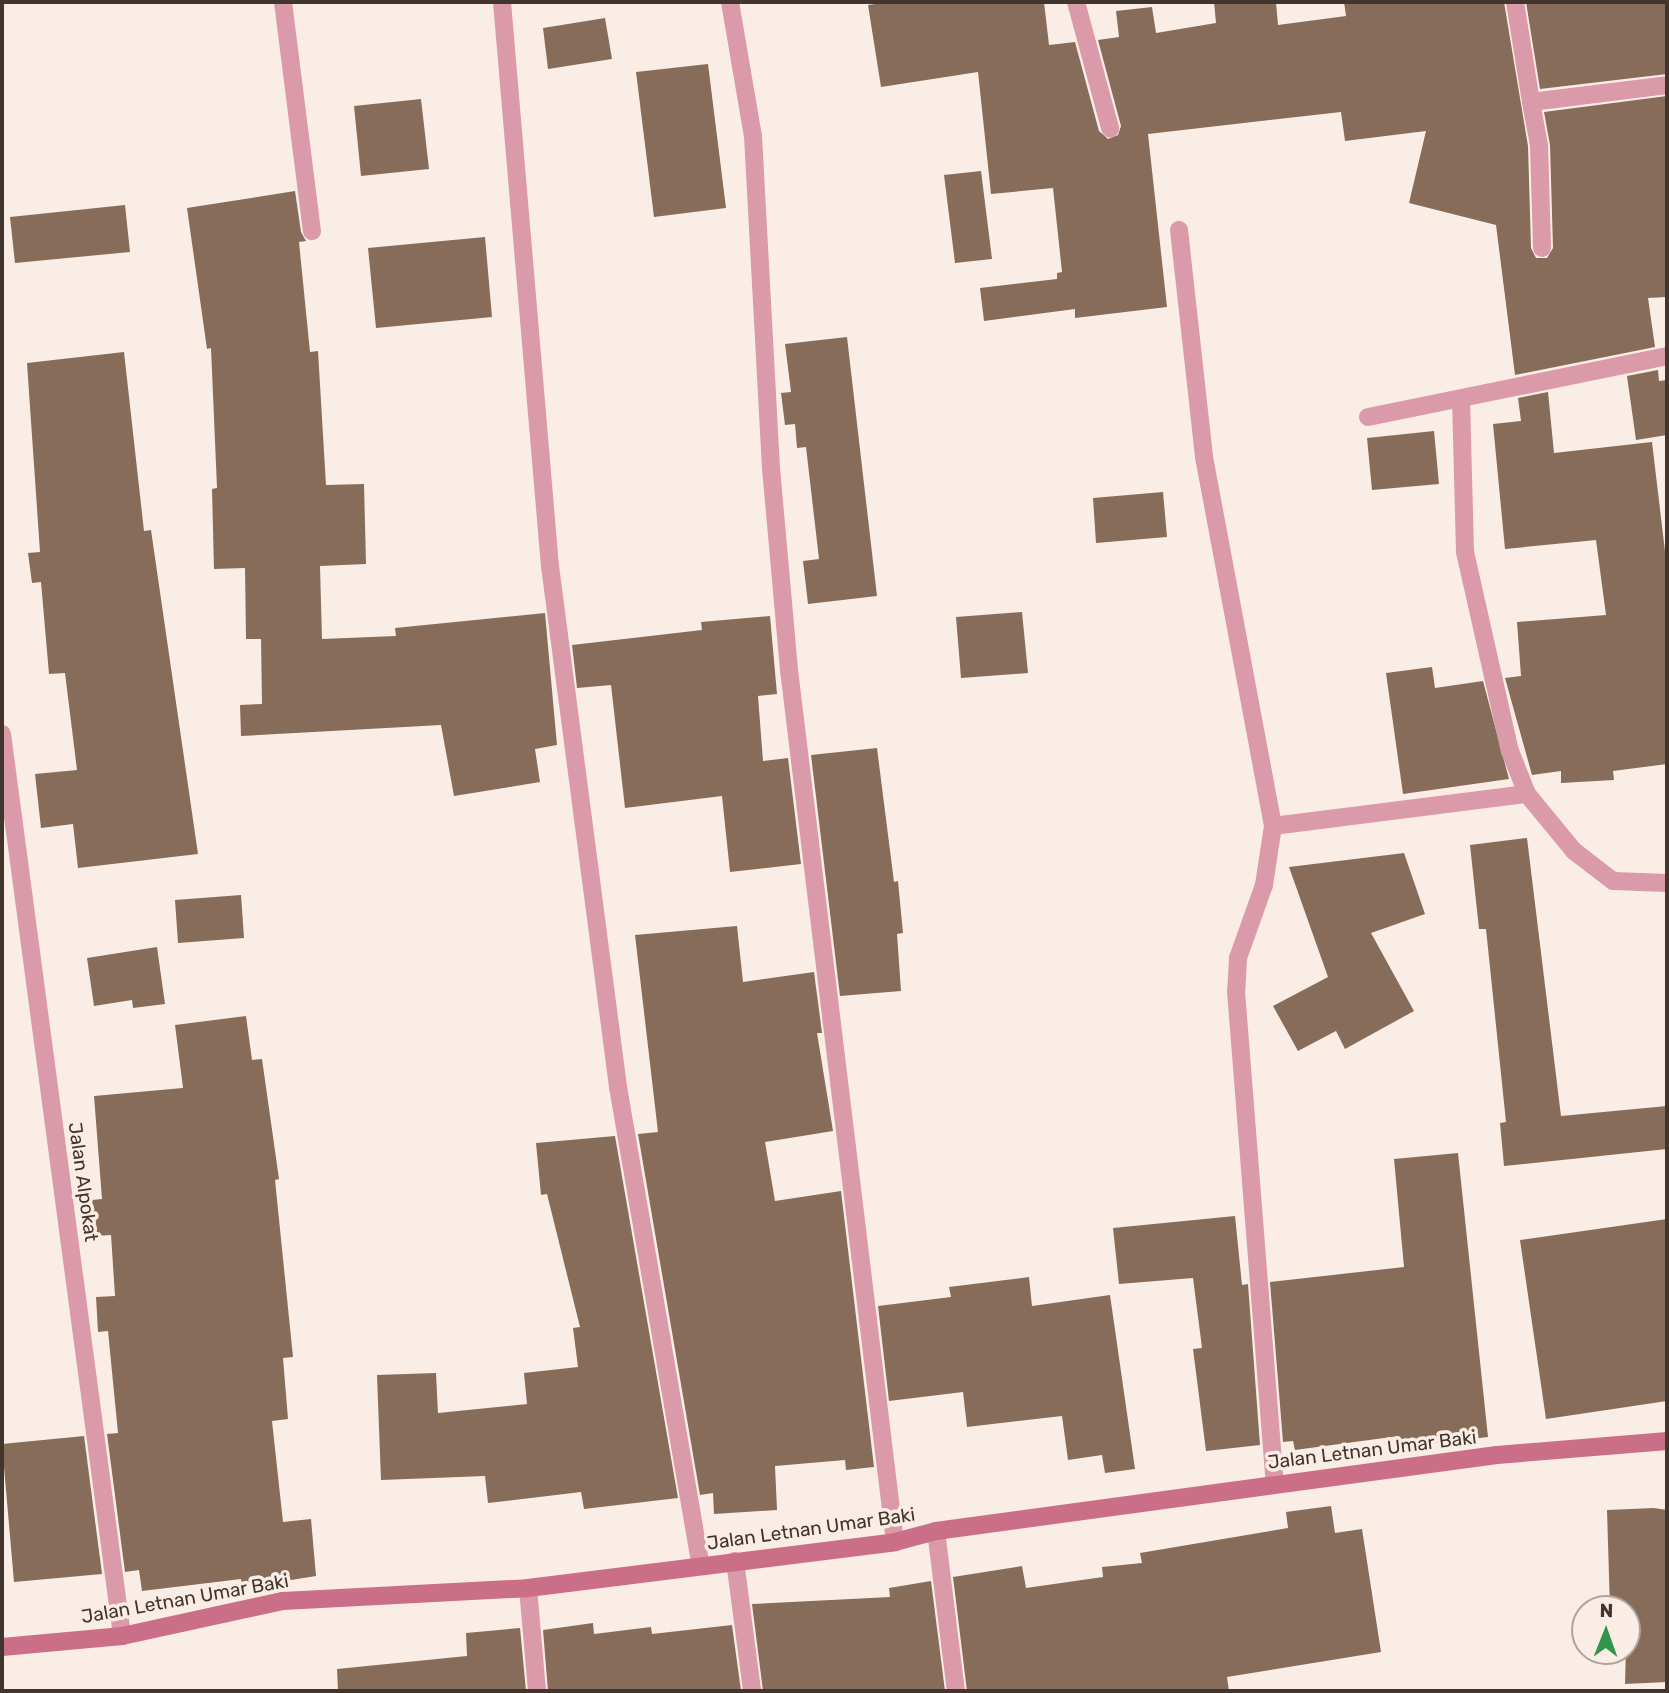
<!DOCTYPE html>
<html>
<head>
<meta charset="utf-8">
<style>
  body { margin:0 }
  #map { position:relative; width:1669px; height:1693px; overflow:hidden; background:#faede5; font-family:Rubik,sans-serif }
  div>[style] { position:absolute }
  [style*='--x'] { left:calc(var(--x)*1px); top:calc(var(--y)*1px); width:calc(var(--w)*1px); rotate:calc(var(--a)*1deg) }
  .building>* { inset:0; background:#886c5a }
  .lane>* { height:18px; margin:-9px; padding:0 9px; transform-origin:9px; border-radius:9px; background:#db9aa9 }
  .street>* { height:18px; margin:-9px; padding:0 9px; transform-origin:9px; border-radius:9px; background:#db9aa9 }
  .secondary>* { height:18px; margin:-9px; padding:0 9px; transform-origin:9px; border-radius:9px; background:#cb6e87 }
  span { translate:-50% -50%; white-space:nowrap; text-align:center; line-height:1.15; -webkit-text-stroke:7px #faede5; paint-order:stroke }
  .street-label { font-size:19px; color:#42352d }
  .frame { position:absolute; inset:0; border:4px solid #42352d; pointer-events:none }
  .north { position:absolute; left:1571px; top:1595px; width:70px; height:70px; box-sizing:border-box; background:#faede5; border:2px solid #b0a39b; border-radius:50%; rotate:1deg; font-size:19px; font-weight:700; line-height:28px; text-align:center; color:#42352d }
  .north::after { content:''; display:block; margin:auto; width:24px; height:32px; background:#33954a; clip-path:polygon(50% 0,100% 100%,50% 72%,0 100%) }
</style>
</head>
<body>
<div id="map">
  <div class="building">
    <i style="clip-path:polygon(890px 2px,1044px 2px,1049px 45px,1075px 42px,1099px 131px,1108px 139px,1118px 135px,1121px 126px,1098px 40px,1119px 37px,1116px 11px,1152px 7px,1156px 33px,1216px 23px,1214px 2px,1276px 2px,1278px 25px,1346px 16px,1344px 2px,1504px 2px,1528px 146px,1531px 248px,1536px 258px,1547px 258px,1553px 248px,1550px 145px,1544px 112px,1667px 96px,1667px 297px,1648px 298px,1655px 347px,1515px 375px,1496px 225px,1409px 203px,1426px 131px,1345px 141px,1341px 112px,1148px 134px,1167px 307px,1075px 318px,1075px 309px,984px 321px,980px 288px,1057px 279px,1057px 273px,1062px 272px,1053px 188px,991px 194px,978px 72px,881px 87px,868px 5px)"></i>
    <i style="clip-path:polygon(1526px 2px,1667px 2px,1667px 74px,1540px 89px)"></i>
    <i style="clip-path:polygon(605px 18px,612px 59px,548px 69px,543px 28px)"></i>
    <i style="clip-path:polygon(708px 64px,726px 208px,654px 217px,636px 72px)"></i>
    <i style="clip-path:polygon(421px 99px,429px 169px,361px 176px,354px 106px)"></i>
    <i style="clip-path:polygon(981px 171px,992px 259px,955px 263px,944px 175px)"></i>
    <i style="clip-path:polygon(295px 191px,301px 232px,306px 241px,299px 242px,310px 352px,318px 351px,326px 485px,364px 484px,366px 564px,320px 566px,322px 639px,396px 636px,395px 628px,545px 613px,557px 745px,535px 749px,540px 782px,454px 796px,441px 725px,241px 736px,240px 705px,262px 704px,261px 639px,246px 639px,245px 568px,214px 569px,212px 489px,217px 488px,211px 348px,207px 349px,187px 208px)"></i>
    <i style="clip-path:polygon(125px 205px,130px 252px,15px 263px,10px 217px)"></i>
    <i style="clip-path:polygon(485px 237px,492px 317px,376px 328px,368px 248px)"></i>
    <i style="clip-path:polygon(847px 337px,877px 596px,808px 604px,803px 561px,819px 559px,806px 447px,797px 448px,795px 424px,785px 425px,781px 393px,791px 392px,785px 344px)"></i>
    <i style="clip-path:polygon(124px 352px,144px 531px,151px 530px,198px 854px,78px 868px,73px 824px,41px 828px,35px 774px,77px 770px,65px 673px,49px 674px,41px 582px,32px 583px,28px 553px,40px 552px,27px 363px)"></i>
    <i style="clip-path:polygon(1658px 370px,1659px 381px,1667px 380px,1667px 435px,1636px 440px,1627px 376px)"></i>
    <i style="clip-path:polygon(1548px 392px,1554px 453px,1652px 442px,1667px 568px,1667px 764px,1613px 771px,1614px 780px,1561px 783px,1561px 771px,1532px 775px,1505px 678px,1521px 676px,1517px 622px,1606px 615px,1596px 540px,1505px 549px,1493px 424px,1521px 421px,1518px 398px)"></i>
    <i style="clip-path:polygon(1434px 431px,1439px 484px,1372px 490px,1367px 438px)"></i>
    <i style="clip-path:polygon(1163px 492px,1167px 537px,1096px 543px,1093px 498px)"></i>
    <i style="clip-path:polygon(1022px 612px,1028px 673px,961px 678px,956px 617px)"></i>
    <i style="clip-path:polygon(770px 616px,777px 694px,758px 696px,763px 761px,788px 758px,801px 864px,730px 872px,722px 796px,625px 808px,611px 685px,577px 688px,572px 645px,702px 630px,701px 622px)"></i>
    <i style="clip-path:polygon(1432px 667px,1435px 688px,1483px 681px,1509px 779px,1403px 794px,1386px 673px)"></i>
    <i style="clip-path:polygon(877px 748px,894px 882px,898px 881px,903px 933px,897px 934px,901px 991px,840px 996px,811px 755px)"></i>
    <i style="clip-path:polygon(1527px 838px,1561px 1116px,1667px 1106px,1667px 1149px,1504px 1166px,1500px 1123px,1506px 1122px,1486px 929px,1479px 929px,1470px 845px)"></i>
    <i style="clip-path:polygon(1404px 853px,1425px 914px,1371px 933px,1414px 1011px,1345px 1049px,1336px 1031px,1298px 1051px,1273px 1006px,1328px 977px,1289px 867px)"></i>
    <i style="clip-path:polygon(241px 895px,244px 938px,178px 943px,175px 900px)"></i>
    <i style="clip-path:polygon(737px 926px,743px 982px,814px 972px,822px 1033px,817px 1033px,833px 1131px,765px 1142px,775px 1201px,841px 1191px,874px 1467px,846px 1470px,845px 1460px,775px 1466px,777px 1510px,714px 1514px,713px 1493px,700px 1495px,638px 1134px,658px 1132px,635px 935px)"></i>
    <i style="clip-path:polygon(157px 947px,165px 1004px,133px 1008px,132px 1000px,94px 1006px,87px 958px)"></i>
    <i style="clip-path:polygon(246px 1016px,252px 1060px,262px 1059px,279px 1179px,275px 1180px,293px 1357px,283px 1358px,288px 1419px,272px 1421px,283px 1522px,311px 1519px,316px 1576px,242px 1588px,241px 1579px,142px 1591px,139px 1570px,125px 1572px,107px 1434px,118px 1433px,108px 1331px,98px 1332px,96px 1297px,115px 1296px,111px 1235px,95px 1236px,92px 1200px,102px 1199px,94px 1096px,183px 1088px,175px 1025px)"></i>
    <i style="clip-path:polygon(615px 1136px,678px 1498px,584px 1509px,581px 1492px,488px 1503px,485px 1476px,381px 1480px,377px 1375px,436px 1373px,438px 1413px,527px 1404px,524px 1373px,578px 1367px,573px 1328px,580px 1327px,547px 1194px,541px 1195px,536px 1143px)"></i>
    <i style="clip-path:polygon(1458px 1153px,1488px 1437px,1401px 1447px,1399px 1436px,1295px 1450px,1293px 1441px,1283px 1442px,1270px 1282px,1404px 1267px,1394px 1159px)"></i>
    <i style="clip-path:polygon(1235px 1216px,1242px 1285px,1248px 1284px,1260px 1445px,1206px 1451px,1193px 1349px,1202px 1348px,1193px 1278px,1119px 1284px,1113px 1228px)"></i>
    <i style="clip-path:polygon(1667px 1219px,1667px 1401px,1546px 1419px,1520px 1240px)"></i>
    <i style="clip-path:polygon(1029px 1277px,1032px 1306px,1110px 1295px,1135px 1469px,1105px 1473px,1102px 1455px,1068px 1460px,1062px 1416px,967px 1427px,963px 1392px,889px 1401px,878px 1306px,951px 1297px,949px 1287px)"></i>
    <i style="clip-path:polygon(84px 1436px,102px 1574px,14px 1582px,2px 1444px)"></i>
    <i style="clip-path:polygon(1331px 1506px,1335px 1533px,1362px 1529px,1381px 1652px,1227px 1677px,1229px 1691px,967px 1691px,953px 1577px,1022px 1566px,1026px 1588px,1103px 1577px,1102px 1567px,1142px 1563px,1140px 1553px,1288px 1528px,1286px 1512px)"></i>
    <i style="clip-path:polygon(1654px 1508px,1667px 1510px,1667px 1682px,1625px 1684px,1627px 1609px,1610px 1609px,1607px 1510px)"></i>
    <i style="clip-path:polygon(931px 1581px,945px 1691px,763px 1691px,752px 1604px,890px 1597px,889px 1588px)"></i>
    <i style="clip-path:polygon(593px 1623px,594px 1634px,651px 1627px,652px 1634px,732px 1625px,741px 1691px,548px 1691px,543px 1630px)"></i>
    <i style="clip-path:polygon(520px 1628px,526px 1691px,338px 1691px,337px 1669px,467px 1656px,466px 1633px)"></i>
  </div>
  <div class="lane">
    <i style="--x:1273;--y:826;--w:256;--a:-7.2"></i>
  </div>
  <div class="street">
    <i style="--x:283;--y:2;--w:231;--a:82.8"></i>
    <i style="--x:502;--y:2;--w:566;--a:85.14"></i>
    <i style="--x:550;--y:566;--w:525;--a:82.56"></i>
    <i style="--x:618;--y:1087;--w:486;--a:80.2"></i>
    <i style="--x:730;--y:2;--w:136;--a:80.3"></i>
    <i style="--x:753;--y:136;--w:332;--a:86.9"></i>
    <i style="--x:771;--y:468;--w:203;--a:84.9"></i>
    <i style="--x:789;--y:670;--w:878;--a:83.07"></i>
    <i style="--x:1076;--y:2;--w:131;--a:74.9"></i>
    <i style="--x:1515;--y:2;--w:101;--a:80.9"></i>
    <i style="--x:1531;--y:102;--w:137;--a:-7.1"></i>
    <i style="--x:1531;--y:102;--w:44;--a:79.5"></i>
    <i style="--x:1539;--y:145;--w:103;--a:88.3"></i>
    <i style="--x:1179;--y:230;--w:228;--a:83.7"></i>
    <i style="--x:1204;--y:457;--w:375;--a:79.4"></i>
    <i style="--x:1273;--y:826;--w:60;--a:98.7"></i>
    <i style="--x:1264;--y:885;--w:77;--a:109.6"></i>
    <i style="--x:1238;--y:958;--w:33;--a:93"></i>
    <i style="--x:1236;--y:991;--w:495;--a:85.5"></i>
    <i style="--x:1461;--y:399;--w:153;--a:88.5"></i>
    <i style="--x:1465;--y:552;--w:204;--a:77.3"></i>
    <i style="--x:1510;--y:751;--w:46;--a:68.4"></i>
    <i style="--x:1527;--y:794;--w:74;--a:50.5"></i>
    <i style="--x:1574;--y:851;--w:49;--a:37.6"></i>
    <i style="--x:1613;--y:881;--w:54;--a:2.1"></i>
    <i style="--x:1368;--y:417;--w:305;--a:-11.5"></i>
    <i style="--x:2;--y:734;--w:910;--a:82.42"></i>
    <i style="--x:936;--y:1531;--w:161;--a:82.9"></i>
    <i style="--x:735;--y:1561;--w:131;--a:82.5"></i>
    <i style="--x:528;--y:1588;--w:103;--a:85"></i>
  </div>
  <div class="secondary">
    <i style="--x:2;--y:1647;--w:121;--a:-5.2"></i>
    <i style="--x:122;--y:1636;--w:165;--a:-12.3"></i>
    <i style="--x:283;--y:1601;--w:245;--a:-3"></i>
    <i style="--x:528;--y:1588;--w:370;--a:-7.1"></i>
    <i style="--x:895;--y:1542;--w:42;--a:-15"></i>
    <i style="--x:936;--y:1531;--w:566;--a:-7.72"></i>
    <i style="--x:1497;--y:1455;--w:171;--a:-4.7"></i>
  </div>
  <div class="street-label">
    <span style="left:83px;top:1182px;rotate:82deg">Jalan Alpokat</span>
    <span style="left:1372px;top:1450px;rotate:-7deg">Jalan Letnan Umar Baki</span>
    <span style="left:811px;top:1529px;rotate:-8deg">Jalan Letnan Umar Baki</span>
    <span style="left:185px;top:1599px;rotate:-10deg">Jalan Letnan Umar Baki</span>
  </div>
  <div class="frame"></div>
  <div class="north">N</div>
</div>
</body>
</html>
